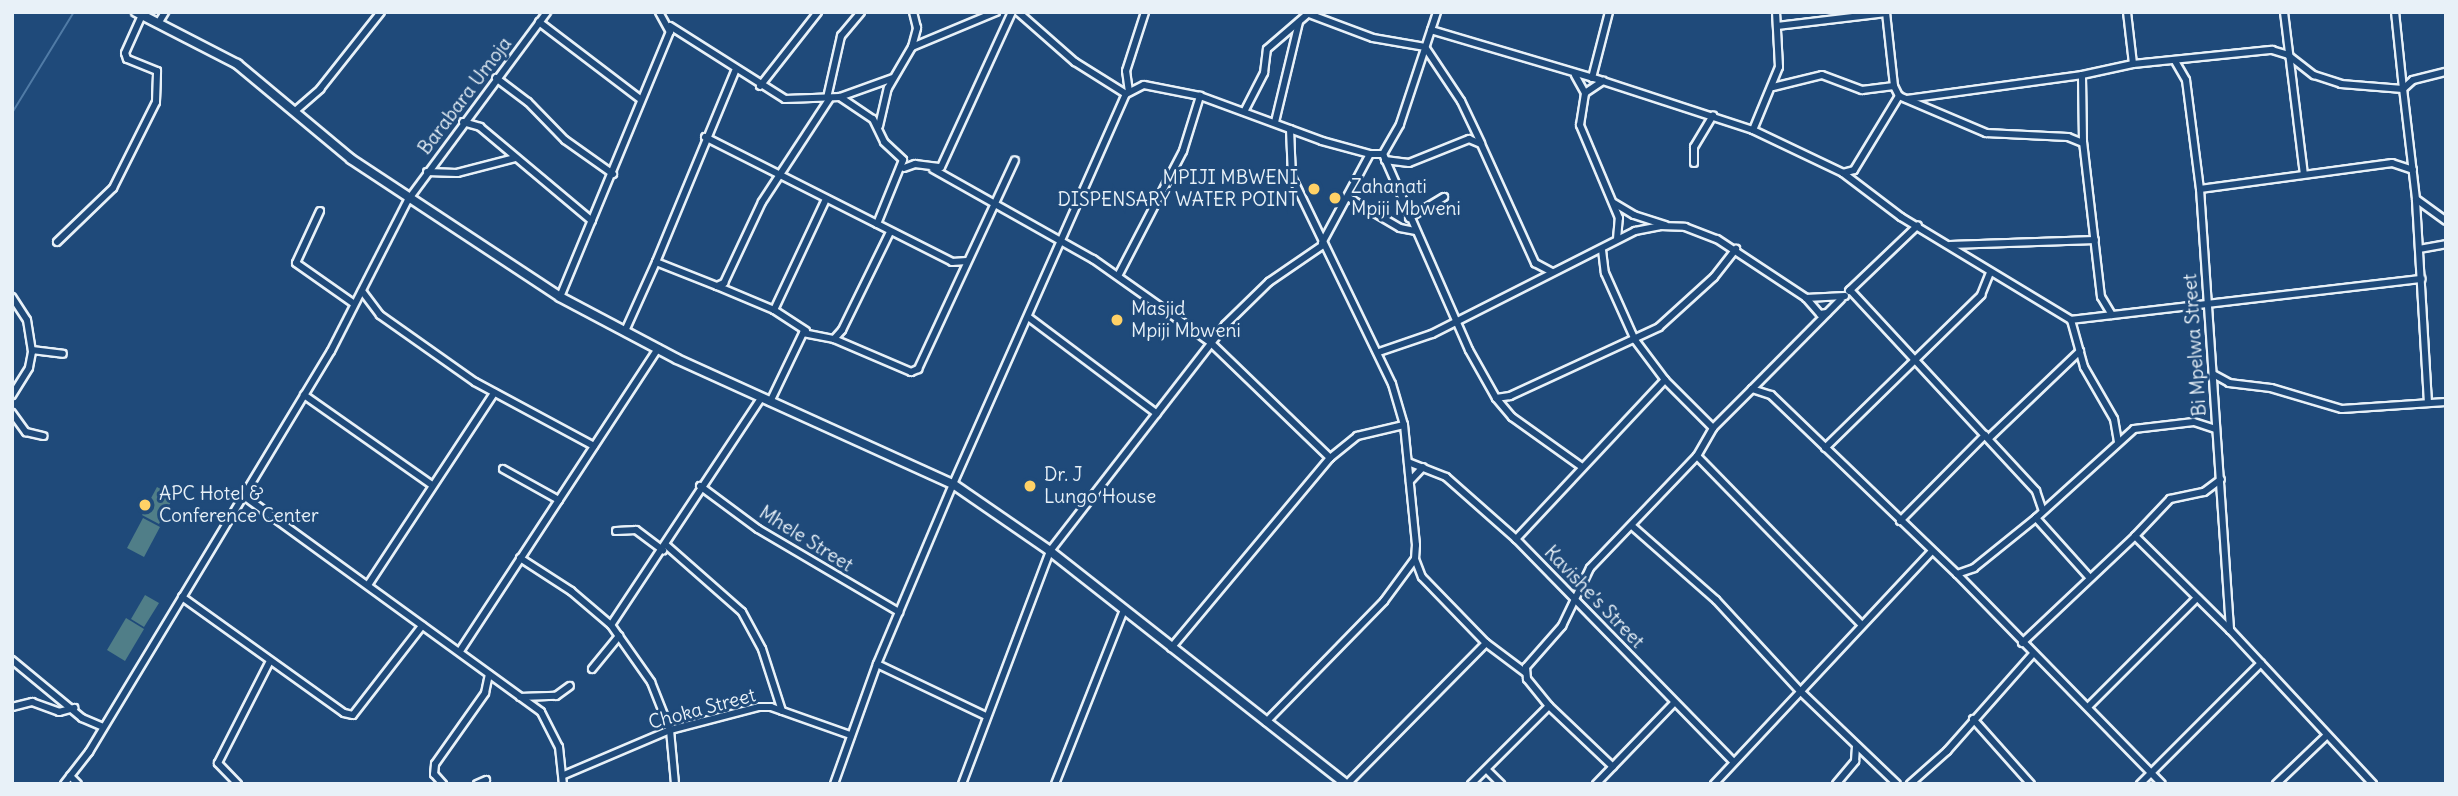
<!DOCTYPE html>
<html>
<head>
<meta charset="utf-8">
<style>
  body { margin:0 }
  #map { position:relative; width:2458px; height:796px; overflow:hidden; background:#1f4a7a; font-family:Delius,sans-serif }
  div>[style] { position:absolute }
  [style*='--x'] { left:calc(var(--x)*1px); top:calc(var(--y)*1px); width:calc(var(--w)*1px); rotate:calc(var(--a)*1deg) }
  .green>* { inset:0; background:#507e88 }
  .stream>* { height:2px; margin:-1px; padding:0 1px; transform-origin:1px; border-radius:1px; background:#507ba6 }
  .roads { filter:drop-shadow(2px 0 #e8f1f8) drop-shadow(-2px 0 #e8f1f8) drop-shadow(0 2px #e8f1f8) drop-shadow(0 -2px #e8f1f8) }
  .minor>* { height:6px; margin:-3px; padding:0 3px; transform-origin:3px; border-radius:3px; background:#1f4a7a }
  .tertiary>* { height:8px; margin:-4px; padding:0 4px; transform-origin:4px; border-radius:4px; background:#1f4a7a }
  .dots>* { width:19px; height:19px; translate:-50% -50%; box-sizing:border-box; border:4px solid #1f4a7a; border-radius:50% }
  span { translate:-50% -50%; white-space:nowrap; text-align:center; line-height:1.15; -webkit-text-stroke:6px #1f4a7a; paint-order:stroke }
  .street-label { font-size:19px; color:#e8f1f8 }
  .poi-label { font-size:19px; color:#e8f1f8 }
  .right { translate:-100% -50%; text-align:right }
  .left { translate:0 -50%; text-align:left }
  .frame { position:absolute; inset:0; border:14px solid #e8f1f8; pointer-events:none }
</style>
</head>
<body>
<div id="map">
  <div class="green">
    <i style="clip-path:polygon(157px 487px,174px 496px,159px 524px,142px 515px)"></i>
    <i style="clip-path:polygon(143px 518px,160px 527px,144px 557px,127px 548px)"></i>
    <i style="clip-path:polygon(145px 595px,159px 603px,144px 627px,131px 619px)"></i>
    <i style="clip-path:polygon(126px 618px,144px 629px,125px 661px,107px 650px)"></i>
  </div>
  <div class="stream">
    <i style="--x:12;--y:113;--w:119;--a:-58.5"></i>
  </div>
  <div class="roads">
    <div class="minor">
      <i style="--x:1018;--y:12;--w:76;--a:41.3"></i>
      <i style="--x:1075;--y:62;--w:60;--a:32.1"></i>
      <i style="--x:2127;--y:12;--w:52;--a:83.4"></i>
      <i style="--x:2284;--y:12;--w:163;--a:83"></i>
      <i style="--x:1309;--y:14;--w:68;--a:20.6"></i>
      <i style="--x:1373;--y:38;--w:53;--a:9.8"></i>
      <i style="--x:1425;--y:47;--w:65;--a:56.3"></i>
      <i style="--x:1461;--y:101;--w:47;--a:64.5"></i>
      <i style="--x:159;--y:22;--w:12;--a:-59"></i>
      <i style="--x:539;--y:22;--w:127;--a:37.3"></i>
      <i style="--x:670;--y:26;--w:136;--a:32.4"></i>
      <i style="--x:785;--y:99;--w:55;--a:-2.1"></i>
      <i style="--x:840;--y:97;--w:56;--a:-19.7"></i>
      <i style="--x:1777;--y:26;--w:110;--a:-6.8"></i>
      <i style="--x:1431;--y:30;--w:176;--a:16.5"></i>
      <i style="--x:912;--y:47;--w:91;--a:-22.6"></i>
      <i style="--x:2175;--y:61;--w:22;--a:60"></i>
      <i style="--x:2186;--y:80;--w:110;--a:82.7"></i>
      <i style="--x:2200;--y:189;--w:442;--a:86.1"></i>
      <i style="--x:1575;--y:75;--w:21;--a:61"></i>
      <i style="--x:496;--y:78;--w:40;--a:37"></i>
      <i style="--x:528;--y:102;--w:53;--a:45.8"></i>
      <i style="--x:565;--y:140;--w:59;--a:35.3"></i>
      <i style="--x:1592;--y:78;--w:68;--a:-75.6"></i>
      <i style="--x:760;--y:86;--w:94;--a:-51.9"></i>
      <i style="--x:1773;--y:87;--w:50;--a:-13.8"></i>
      <i style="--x:1822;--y:75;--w:43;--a:20.6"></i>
      <i style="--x:1862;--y:90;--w:32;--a:-7"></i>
      <i style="--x:1129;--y:92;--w:21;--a:-98"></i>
      <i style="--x:1126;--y:71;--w:62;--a:-72.1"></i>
      <i style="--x:1899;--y:96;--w:95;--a:23"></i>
      <i style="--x:1986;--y:133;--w:82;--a:2.8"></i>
      <i style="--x:2068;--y:137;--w:16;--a:22"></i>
      <i style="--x:840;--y:97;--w:40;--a:34"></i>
      <i style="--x:873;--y:119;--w:25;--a:64"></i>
      <i style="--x:884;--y:142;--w:26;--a:43"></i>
      <i style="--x:903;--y:160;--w:69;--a:112.1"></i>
      <i style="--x:827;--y:98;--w:64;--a:-77.3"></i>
      <i style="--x:841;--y:36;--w:31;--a:-50"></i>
      <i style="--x:1907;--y:99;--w:177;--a:-7.8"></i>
      <i style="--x:1245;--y:110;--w:42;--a:-62.8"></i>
      <i style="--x:1264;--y:73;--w:24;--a:-83"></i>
      <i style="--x:1267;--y:49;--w:57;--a:-40.7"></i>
      <i style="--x:294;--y:112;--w:35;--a:-41"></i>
      <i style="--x:320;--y:89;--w:98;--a:-51.6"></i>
      <i style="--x:463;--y:122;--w:18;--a:16"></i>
      <i style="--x:480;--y:127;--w:146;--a:40"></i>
      <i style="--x:1275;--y:122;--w:103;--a:-76.5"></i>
      <i style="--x:879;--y:126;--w:39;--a:-77"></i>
      <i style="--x:888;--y:88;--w:48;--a:-59.7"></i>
      <i style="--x:912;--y:47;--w:20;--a:-75"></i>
      <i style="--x:917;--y:28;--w:16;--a:-104"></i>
      <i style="--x:1753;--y:130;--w:68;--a:-67.6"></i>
      <i style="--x:1779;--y:67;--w:55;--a:-93.1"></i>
      <i style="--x:705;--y:137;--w:277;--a:26.8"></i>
      <i style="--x:952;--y:262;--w:15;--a:-4"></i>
      <i style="--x:1383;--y:154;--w:214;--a:66.3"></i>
      <i style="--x:1469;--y:350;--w:55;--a:60.6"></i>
      <i style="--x:1496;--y:398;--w:25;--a:50"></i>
      <i style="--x:1512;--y:417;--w:86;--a:35.5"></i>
      <i style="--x:1385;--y:160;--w:24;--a:7"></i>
      <i style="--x:1409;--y:163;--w:65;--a:-21.8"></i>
      <i style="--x:1469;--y:139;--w:13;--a:23"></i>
      <i style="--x:1481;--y:144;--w:131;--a:65.6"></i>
      <i style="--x:1535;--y:263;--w:19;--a:28"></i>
      <i style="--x:1694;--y:163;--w:16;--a:-90"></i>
      <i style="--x:1694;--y:147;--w:37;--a:-59"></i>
      <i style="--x:904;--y:168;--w:12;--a:-20"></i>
      <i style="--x:915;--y:164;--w:26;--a:7"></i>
      <i style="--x:941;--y:167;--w:170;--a:-65.4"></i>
      <i style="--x:933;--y:169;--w:184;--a:29.4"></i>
      <i style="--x:1093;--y:259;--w:97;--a:35.3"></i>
      <i style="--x:1172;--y:315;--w:47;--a:35.4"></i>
      <i style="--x:1210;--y:342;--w:167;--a:44"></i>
      <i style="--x:427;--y:172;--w:30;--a:2"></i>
      <i style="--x:457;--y:173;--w:60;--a:-14.5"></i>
      <i style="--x:1843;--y:173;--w:11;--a:-15"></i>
      <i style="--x:1854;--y:170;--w:87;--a:-58.7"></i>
      <i style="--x:1899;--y:96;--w:11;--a:-117"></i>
      <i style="--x:1894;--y:86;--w:74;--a:-96.2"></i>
      <i style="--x:2200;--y:189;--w:194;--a:-7.7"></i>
      <i style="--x:2392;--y:163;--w:22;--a:18"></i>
      <i style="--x:1349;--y:198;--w:59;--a:30.5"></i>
      <i style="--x:1400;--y:228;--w:15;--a:11"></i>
      <i style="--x:2416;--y:199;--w:37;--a:36"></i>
      <i style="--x:1614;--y:203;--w:23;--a:31"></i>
      <i style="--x:1634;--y:215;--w:33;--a:18"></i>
      <i style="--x:320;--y:211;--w:57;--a:114.8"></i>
      <i style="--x:296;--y:263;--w:70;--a:35.1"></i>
      <i style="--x:1409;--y:218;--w:41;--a:-31"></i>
      <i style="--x:1617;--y:239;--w:21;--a:-85"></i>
      <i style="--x:1619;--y:218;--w:101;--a:-112.8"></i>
      <i style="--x:1580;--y:125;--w:32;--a:-81"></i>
      <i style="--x:1585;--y:93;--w:22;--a:-34"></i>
      <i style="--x:1603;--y:81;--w:158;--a:18.1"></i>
      <i style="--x:1753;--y:130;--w:100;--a:25.5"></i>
      <i style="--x:1843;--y:173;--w:73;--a:37.2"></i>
      <i style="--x:1901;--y:217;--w:199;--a:31.2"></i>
      <i style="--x:2071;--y:320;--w:353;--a:-6.7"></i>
      <i style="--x:57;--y:242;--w:78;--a:-44"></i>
      <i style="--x:113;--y:188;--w:96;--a:-63.4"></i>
      <i style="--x:156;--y:102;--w:31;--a:-88"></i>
      <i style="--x:157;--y:71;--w:32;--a:-158"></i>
      <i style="--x:127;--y:59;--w:6;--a:-108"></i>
      <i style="--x:125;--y:53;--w:42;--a:-65.9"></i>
      <i style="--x:1322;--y:243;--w:101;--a:-61.7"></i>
      <i style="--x:1950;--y:245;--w:145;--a:-2"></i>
      <i style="--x:2419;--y:249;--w:27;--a:-10"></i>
      <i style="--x:1602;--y:250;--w:23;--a:83"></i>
      <i style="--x:1605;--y:273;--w:73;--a:65.9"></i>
      <i style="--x:1635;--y:340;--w:50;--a:53.1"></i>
      <i style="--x:1665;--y:380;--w:68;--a:45"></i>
      <i style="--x:656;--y:262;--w:207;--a:-67.5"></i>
      <i style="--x:1118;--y:276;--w:141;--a:-62.5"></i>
      <i style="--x:1183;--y:151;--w:58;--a:-72.8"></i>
      <i style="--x:717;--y:286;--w:62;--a:22.8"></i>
      <i style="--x:774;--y:310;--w:38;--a:33"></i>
      <i style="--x:1850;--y:290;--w:274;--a:47.2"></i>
      <i style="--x:2036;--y:491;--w:21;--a:71"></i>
      <i style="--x:362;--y:291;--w:30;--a:53"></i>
      <i style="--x:380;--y:315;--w:116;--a:35.2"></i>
      <i style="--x:475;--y:382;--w:135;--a:28.3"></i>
      <i style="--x:1849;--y:291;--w:95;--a:-43.7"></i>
      <i style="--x:12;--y:297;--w:27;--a:57"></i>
      <i style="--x:27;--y:320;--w:32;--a:81"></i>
      <i style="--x:32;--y:352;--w:16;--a:101"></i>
      <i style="--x:29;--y:368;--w:32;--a:122"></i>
      <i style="--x:560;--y:297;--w:287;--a:-67.5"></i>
      <i style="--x:670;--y:32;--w:23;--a:-119"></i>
      <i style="--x:1806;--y:298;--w:21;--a:49"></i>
      <i style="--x:1820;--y:314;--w:7;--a:-8"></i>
      <i style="--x:774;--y:310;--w:123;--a:-64.9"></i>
      <i style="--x:2112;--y:315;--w:21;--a:-121"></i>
      <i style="--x:2101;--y:297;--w:157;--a:-96.6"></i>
      <i style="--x:2083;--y:141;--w:66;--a:-90.9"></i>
      <i style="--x:2082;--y:75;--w:52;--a:-12.2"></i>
      <i style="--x:2133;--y:64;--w:140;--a:-5.8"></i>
      <i style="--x:2272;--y:50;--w:17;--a:17"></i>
      <i style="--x:2288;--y:55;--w:33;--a:38"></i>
      <i style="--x:2314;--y:75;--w:28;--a:18"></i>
      <i style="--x:2341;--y:84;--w:62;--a:4.6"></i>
      <i style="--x:2403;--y:89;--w:77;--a:-95.9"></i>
      <i style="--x:1028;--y:317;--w:161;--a:36.9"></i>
      <i style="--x:2071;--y:320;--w:49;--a:74.5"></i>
      <i style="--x:2084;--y:367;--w:60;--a:60"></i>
      <i style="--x:2114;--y:419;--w:23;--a:80"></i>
      <i style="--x:625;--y:331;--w:76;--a:-65.8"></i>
      <i style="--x:656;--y:262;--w:66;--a:21.5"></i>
      <i style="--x:717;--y:286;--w:8;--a:-23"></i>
      <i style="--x:724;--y:283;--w:89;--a:-64.9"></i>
      <i style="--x:762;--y:202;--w:124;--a:-56.8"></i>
      <i style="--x:834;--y:339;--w:84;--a:23.2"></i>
      <i style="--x:911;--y:372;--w:8;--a:-23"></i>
      <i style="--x:918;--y:369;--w:230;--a:-65.1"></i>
      <i style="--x:32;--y:350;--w:31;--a:7"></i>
      <i style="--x:1379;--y:352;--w:56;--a:-18.8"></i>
      <i style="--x:1432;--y:334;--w:228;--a:-26.9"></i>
      <i style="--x:1635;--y:231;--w:25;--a:-11"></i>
      <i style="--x:1660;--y:226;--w:25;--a:2"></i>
      <i style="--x:1685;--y:227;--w:34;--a:21"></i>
      <i style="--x:1717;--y:239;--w:107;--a:33.5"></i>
      <i style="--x:1806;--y:298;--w:39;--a:-3"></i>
      <i style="--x:2213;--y:374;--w:18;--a:29"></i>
      <i style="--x:2229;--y:383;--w:42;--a:6.8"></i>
      <i style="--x:2271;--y:388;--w:74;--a:16.5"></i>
      <i style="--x:2342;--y:409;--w:104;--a:-3.9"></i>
      <i style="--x:1752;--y:389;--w:127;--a:-45.3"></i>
      <i style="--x:304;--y:395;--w:156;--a:35.1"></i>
      <i style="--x:1496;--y:398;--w:14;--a:-8"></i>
      <i style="--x:1510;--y:396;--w:164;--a:-24.8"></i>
      <i style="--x:1659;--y:327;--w:74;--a:-42.3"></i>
      <i style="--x:1714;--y:277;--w:36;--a:-52"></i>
      <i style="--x:770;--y:402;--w:76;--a:-64.4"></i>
      <i style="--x:803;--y:333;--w:32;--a:11"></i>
      <i style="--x:834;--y:339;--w:12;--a:-48"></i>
      <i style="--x:842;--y:330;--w:109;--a:-63.9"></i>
      <i style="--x:2428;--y:403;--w:204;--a:-93.4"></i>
      <i style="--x:2416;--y:199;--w:111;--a:-96.7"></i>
      <i style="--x:2403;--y:89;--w:13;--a:-42"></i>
      <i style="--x:2413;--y:80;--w:34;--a:-14"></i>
      <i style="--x:12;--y:413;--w:24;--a:54"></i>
      <i style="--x:26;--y:432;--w:18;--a:13"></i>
      <i style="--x:1989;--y:438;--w:126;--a:-43.7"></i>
      <i style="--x:1825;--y:448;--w:219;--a:-44.4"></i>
      <i style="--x:1981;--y:295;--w:24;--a:-68"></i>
      <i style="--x:1697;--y:456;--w:235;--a:45.7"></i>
      <i style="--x:1408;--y:462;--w:41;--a:21.5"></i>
      <i style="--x:1446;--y:477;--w:94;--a:41.5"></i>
      <i style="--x:1516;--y:539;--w:310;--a:45.7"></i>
      <i style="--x:503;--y:469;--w:64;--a:29"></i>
      <i style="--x:1410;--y:481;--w:19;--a:-47"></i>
      <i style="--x:700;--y:486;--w:72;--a:36.6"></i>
      <i style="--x:758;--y:529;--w:164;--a:30.5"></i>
      <i style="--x:244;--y:496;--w:367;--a:36"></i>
      <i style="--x:541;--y:712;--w:39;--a:63"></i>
      <i style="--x:559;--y:747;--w:37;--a:84"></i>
      <i style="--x:2036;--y:518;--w:79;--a:48.1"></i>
      <i style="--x:1900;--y:521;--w:121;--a:-45.3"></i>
      <i style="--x:1632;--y:526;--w:112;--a:41.4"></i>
      <i style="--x:1716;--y:600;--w:124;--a:47.3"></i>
      <i style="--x:1800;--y:691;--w:134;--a:43.8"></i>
      <i style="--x:616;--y:531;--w:20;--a:-3"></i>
      <i style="--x:636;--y:530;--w:34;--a:37"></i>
      <i style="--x:2135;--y:536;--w:51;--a:-46.6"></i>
      <i style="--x:2170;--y:499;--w:35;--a:-12"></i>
      <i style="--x:2204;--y:492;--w:21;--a:-37"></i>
      <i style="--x:1516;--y:539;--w:218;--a:-46.9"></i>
      <i style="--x:666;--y:545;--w:101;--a:41.4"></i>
      <i style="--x:742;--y:612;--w:42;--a:61.6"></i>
      <i style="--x:762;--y:649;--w:65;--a:72.1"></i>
      <i style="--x:520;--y:558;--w:61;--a:32.9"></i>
      <i style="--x:571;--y:591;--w:52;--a:40.4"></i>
      <i style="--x:611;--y:625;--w:70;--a:54.9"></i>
      <i style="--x:651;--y:682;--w:52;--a:68.4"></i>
      <i style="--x:670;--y:730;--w:54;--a:84.7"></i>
      <i style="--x:1415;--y:559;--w:19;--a:69"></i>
      <i style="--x:1422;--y:577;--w:92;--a:45.9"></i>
      <i style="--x:1486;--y:643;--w:50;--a:36.9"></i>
      <i style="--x:1957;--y:574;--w:18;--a:-19"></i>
      <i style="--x:1974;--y:568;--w:80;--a:-38.9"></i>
      <i style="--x:2036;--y:518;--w:132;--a:-42.2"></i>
      <i style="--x:2134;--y:429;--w:60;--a:-6.7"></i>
      <i style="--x:2194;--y:422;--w:23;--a:18"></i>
      <i style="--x:368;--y:585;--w:230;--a:-56.7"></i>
      <i style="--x:182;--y:597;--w:199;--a:35.6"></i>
      <i style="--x:344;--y:713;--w:9;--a:13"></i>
      <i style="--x:353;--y:715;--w:113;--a:-52.2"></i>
      <i style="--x:611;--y:625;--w:272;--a:-56.5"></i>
      <i style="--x:2022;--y:643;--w:156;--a:-43.4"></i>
      <i style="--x:2135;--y:536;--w:134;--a:44.7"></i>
      <i style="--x:2230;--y:630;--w:210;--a:47.1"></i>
      <i style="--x:1171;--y:648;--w:248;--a:-50.1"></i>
      <i style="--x:1330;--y:458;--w:35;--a:-39"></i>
      <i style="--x:1357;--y:436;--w:48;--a:-13.2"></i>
      <i style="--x:460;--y:651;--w:362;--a:-56.8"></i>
      <i style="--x:12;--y:660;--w:91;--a:39.6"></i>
      <i style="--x:82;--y:718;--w:23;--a:23"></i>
      <i style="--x:877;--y:664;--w:121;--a:25.5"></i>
      <i style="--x:592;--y:669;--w:43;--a:-50.7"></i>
      <i style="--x:520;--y:697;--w:36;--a:-2"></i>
      <i style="--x:556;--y:696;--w:17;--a:-36"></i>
      <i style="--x:1549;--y:706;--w:88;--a:43.6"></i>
      <i style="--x:2089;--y:706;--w:151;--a:-45"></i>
      <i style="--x:12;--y:707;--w:21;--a:-14"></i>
      <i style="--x:32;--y:702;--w:29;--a:20"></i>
      <i style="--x:59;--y:712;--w:16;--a:-15"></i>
      <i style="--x:1973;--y:719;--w:87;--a:48.3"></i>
      <i style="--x:1266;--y:722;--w:169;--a:-45.7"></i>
      <i style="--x:1384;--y:601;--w:52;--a:-53.6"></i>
      <i style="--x:1415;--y:559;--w:14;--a:-86"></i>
      <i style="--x:1416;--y:545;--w:121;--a:-95.7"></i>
      <i style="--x:1404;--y:425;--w:43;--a:-106.3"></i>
      <i style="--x:1392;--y:384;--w:230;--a:-115.8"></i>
      <i style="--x:1292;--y:177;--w:48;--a:-92.4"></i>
      <i style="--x:1487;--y:770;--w:20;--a:45"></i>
      <i style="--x:564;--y:775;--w:115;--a:-23"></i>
      <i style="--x:670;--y:730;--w:92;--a:-14.5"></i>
      <i style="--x:759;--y:707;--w:12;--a:0"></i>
      <i style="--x:771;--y:707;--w:84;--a:19.5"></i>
      <i style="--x:70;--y:776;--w:11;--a:45"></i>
      <i style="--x:64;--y:784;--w:41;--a:-52"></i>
      <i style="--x:89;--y:752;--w:468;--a:-58.9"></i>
      <i style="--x:331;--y:351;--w:169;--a:-63"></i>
      <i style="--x:408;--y:200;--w:234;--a:-53.5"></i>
      <i style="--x:238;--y:784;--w:29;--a:-134"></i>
      <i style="--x:218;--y:763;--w:114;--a:-63"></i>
      <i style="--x:443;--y:784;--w:13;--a:-132"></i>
      <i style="--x:434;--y:774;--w:10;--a:-84"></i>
      <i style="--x:435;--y:764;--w:87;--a:-54.8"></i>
      <i style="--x:485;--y:693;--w:19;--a:-78"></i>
      <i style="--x:477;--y:784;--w:10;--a:-24"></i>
      <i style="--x:834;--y:784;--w:127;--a:-70.3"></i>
      <i style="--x:877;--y:664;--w:195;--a:-67.1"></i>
      <i style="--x:953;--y:484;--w:427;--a:-66.1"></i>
      <i style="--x:1126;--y:94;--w:20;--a:-27"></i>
      <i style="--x:1144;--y:85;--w:57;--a:11.1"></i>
      <i style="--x:1200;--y:96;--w:130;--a:20.2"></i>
      <i style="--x:1322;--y:141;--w:50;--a:15.2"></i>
      <i style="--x:1370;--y:154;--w:13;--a:0"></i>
      <i style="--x:1383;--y:154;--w:34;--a:-60"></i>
      <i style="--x:1400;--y:124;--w:118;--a:-71.7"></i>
      <i style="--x:962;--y:784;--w:249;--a:-69.3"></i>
      <i style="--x:1050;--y:551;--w:286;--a:-52.2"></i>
      <i style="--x:1225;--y:325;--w:62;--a:-44.3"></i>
      <i style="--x:1269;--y:282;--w:65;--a:-34.4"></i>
      <i style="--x:1055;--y:784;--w:187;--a:-68.4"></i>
      <i style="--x:1347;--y:784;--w:198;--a:-45.4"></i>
      <i style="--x:1471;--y:784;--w:110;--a:-45"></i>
      <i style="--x:1549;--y:706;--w:35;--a:-129"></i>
      <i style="--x:1527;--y:679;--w:12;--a:-95"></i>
      <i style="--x:1526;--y:667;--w:55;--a:-48.7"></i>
      <i style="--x:1562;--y:626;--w:64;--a:-64.2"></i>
      <i style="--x:1590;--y:568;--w:155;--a:-46.3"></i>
      <i style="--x:1697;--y:456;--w:32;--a:-60"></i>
      <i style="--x:1713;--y:428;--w:55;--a:-45"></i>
      <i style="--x:1752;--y:389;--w:20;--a:18"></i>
      <i style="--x:1771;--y:395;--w:258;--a:43.9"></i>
      <i style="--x:1957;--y:574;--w:293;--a:45.7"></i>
      <i style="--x:1596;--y:784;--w:111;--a:-46.1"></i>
      <i style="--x:1714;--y:784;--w:318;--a:-46.9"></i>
      <i style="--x:1836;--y:784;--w:30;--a:-50"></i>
      <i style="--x:1855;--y:761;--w:14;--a:-86"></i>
      <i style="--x:1910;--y:784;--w:50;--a:-41.7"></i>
      <i style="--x:1947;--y:751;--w:128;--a:-48.5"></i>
      <i style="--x:2140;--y:784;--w:171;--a:-45"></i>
      <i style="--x:2276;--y:784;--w:69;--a:-43.8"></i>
    </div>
    <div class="tertiary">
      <i style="--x:136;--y:12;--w:114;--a:27.2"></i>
      <i style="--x:237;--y:64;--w:148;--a:39.8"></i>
      <i style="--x:351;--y:159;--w:250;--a:33.4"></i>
      <i style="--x:560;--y:297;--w:132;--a:27.9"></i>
      <i style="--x:677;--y:359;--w:303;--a:24.4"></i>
      <i style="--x:953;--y:484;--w:118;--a:34.6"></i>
      <i style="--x:1050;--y:551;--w:377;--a:38.2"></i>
    </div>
  </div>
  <div class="dots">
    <i style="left:1314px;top:189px;background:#ffd166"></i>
    <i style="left:1335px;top:198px;background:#ffd166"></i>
    <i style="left:1117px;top:320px;background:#ffd166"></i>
    <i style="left:1030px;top:486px;background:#ffd166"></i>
    <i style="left:145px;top:505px;background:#ffd166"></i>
  </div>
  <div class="street-label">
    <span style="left:465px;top:96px;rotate:-53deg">Barabara Umoja</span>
    <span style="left:2195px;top:345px;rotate:-94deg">Bi Mpelwa Street</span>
    <span style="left:806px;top:539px;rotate:32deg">Mhele Street</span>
    <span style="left:1594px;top:597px;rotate:46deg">Kavishe’s Street</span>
    <span style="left:702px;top:709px;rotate:-15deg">Choka Street</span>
  </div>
  <div class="poi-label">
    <span class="right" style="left:1298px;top:189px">MPIJI MBWENI<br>DISPENSARY WATER POINT</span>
    <span class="left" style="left:1351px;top:198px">Zahanati<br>Mpiji Mbweni</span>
    <span class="left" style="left:1131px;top:320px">Masjid<br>Mpiji Mbweni</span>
    <span class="left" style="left:1044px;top:486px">Dr. J<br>Lungo House</span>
    <span class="left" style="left:159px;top:505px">APC Hotel &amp;<br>Conference Center</span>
  </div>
  <div class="frame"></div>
</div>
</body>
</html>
